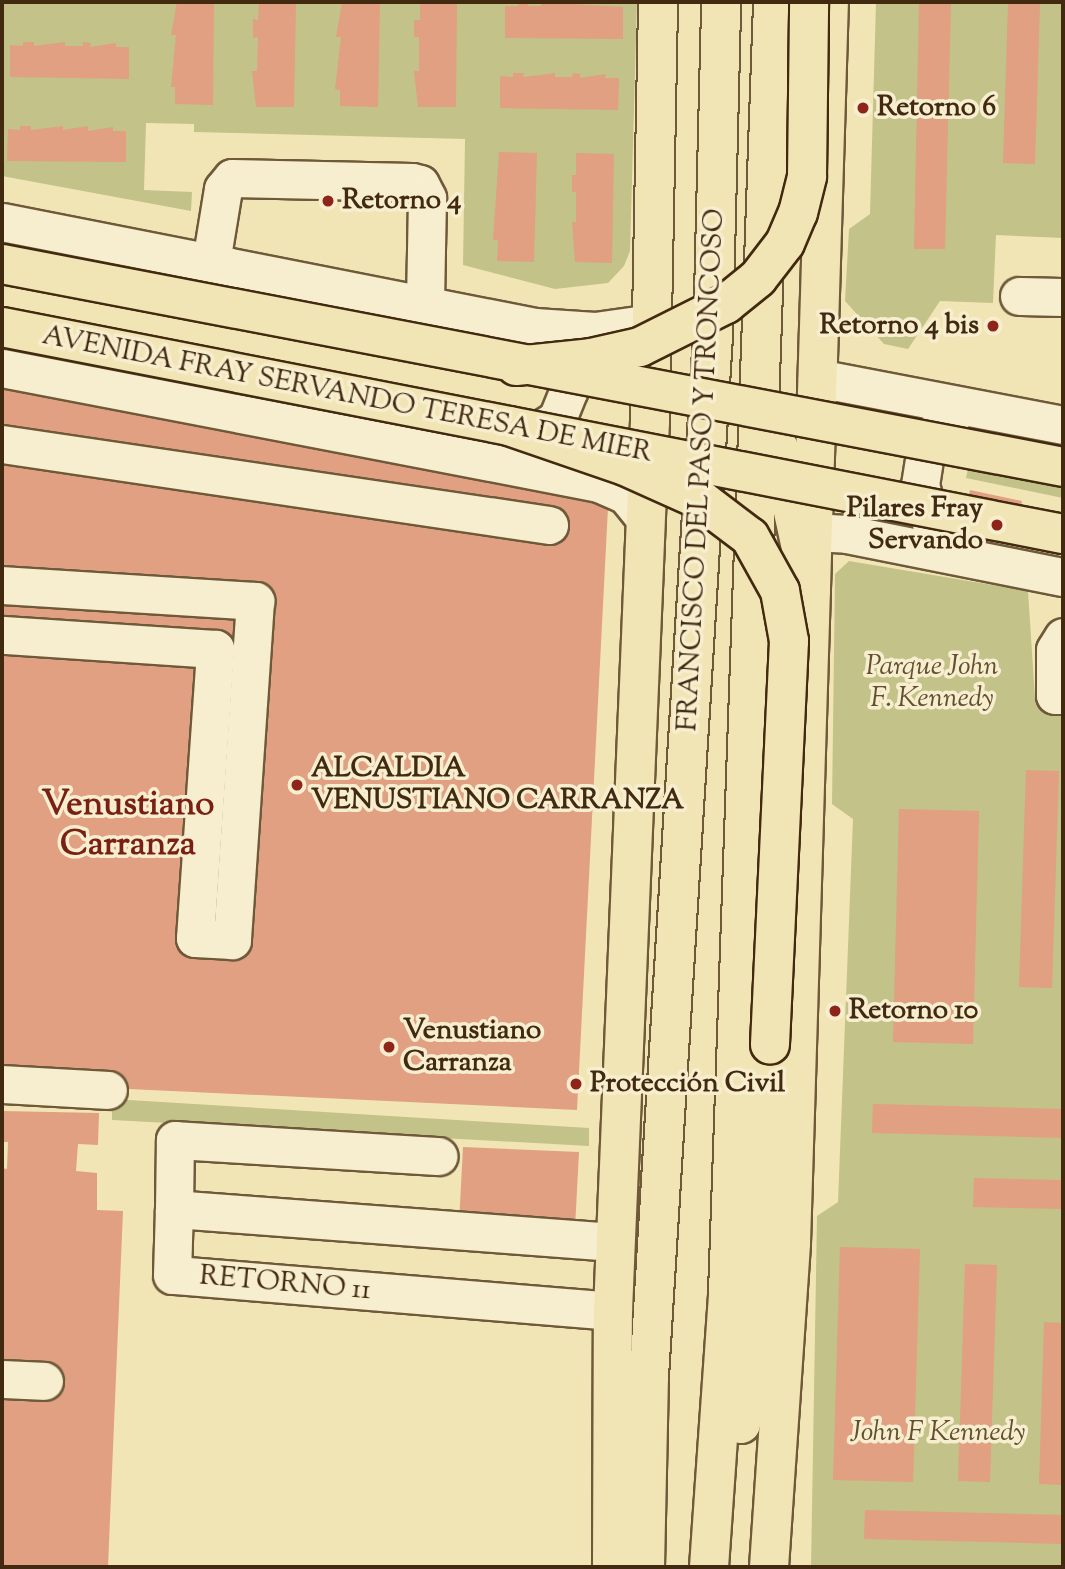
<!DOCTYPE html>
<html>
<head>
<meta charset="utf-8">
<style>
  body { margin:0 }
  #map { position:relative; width:1065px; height:1569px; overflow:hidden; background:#f2e5b5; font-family:"Sorts Mill Goudy",serif }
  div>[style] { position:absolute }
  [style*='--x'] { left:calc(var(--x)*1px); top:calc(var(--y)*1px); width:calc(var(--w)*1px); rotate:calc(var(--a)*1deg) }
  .green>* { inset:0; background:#c3c288 }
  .building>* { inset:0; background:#e0a081 }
  .roads { filter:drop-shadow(2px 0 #6e5939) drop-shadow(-2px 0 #6e5939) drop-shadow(0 2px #6e5939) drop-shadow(0 -2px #6e5939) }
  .minor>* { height:37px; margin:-18.5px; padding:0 18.5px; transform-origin:18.5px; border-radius:18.5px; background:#f7eecf }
  .major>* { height:38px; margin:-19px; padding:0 19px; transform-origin:19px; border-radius:19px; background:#f2e5b5 }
  .highway>* { height:38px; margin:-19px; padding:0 19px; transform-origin:19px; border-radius:19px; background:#f2e5b5 }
  .bridges { filter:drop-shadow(2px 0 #422a10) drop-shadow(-2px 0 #422a10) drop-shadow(0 2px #422a10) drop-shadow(0 -2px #422a10) }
  .major-bridge>* { height:38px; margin:-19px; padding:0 19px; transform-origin:19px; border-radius:19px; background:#f2e5b5 }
  .highway-bridge>* { height:38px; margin:-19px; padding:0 19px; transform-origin:19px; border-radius:19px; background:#f2e5b5 }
  .dots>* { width:19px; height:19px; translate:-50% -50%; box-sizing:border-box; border:4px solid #f7eecf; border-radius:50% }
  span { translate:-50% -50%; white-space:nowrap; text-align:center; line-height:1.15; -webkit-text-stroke:7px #f7eecf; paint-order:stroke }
  .poi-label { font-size:28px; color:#422a10; font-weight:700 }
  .left { translate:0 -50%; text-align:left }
  .right { translate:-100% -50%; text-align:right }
  .street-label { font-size:28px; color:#422a10 }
  .park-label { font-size:28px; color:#62502e; font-style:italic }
  .district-label { font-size:35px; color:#7a1f14; font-weight:700 }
  .frame { position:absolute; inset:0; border:4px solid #422a10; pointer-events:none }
</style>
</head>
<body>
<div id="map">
  <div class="green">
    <i style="clip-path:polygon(2px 2px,637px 2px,630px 251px,624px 266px,608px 283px,555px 289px,463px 265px,465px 139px,194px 132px,194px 124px,146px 123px,144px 190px,192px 192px,191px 211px,2px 176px)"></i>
    <i style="clip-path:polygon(876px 2px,1063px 2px,1063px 238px,996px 235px,993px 303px,940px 301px,908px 349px,884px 344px,845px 301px,849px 229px,870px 214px)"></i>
    <i style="clip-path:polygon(975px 437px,1063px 454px,1063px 498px,966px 478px)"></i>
    <i style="clip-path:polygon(849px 561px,1028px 591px,1035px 698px,1063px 700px,1063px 1567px,811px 1567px,817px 1216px,838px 1202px,853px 819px,832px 804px,835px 574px)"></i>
    <i style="clip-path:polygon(112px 1099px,589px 1128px,589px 1146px,112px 1120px)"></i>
  </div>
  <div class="building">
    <i style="clip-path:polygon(177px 2px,214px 2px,213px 105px,175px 104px,175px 87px,171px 87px,176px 35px,171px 35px)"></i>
    <i style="clip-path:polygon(259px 2px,296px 2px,294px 107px,256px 107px,252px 71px,257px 71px,258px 37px,253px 38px,253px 19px,258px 20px)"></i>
    <i style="clip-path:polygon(342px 2px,380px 2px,378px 107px,340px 106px,340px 90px,335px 89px,341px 37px,336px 37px)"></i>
    <i style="clip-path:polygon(420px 2px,457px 2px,456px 107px,418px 107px,414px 71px,419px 71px,419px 37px,414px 37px,414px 20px,420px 20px)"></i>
    <i style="clip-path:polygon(518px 2px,528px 2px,528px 6px,541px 6px,541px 2px,623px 7px,623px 39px,505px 38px,505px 6px,518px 6px)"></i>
    <i style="clip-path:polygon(919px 2px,951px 2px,945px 249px,914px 249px)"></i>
    <i style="clip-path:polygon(1008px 2px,1040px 3px,1035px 164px,1003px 163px)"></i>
    <i style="clip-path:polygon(23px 42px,34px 42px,34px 46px,65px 42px,65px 46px,83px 46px,83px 42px,91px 43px,90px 47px,116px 43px,116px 47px,129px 47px,129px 79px,10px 77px,10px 45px,23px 46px)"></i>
    <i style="clip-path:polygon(513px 73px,524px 73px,523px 77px,555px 73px,555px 77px,572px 77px,573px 73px,580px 74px,580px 78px,606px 74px,605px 78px,619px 78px,618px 110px,500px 108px,500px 76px,513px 77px)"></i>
    <i style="clip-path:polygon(20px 126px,31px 126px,31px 130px,63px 126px,63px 130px,88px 126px,88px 131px,113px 127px,113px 131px,126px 131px,126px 162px,7px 161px,8px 129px,20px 130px)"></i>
    <i style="clip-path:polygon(499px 152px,537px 153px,534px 262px,497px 261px,498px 240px,493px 240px)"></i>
    <i style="clip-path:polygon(576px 153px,614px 154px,612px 263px,575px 262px,572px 222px,576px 222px,576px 192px,572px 192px,572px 175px,576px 175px)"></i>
    <i style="clip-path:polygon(2px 386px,609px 488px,577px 1110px,2px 1083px)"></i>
    <i style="clip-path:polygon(970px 490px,1022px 501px,1013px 543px,965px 513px)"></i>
    <i style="clip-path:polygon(1026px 770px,1059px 771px,1052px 988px,1019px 987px)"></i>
    <i style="clip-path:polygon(899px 809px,979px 811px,973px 1044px,893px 1042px)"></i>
    <i style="clip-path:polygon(873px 1104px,1063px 1109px,1063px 1138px,872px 1133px)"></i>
    <i style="clip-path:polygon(2px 1111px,99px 1113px,98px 1145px,78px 1144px,76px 1171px,97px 1173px,97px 1210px,123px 1211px,108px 1567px,2px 1567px,2px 1168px,7px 1169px,8px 1142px,2px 1142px)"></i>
    <i style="clip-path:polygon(463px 1147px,579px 1152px,575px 1228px,459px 1223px)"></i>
    <i style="clip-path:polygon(974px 1178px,1063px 1180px,1063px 1209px,973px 1207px)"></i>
    <i style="clip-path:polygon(840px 1247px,920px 1249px,913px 1482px,833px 1480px)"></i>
    <i style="clip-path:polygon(965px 1264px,997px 1265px,990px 1482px,958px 1481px)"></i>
    <i style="clip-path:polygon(1044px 1322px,1063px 1323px,1063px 1485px,1039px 1484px)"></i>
    <i style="clip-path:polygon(865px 1510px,1063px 1515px,1063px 1544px,864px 1539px)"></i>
  </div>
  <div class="roads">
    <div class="minor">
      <i style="--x:2;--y:222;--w:543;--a:11.14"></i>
      <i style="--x:535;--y:327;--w:60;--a:3.8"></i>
      <i style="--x:595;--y:331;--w:57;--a:-8.1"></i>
      <i style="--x:211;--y:262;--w:74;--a:-80.7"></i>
      <i style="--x:223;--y:189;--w:14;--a:-51"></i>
      <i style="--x:232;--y:178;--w:180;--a:1.3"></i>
      <i style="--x:412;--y:182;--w:8;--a:14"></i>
      <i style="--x:420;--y:184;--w:16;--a:63"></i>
      <i style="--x:427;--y:198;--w:108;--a:91.1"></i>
      <i style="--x:1019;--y:296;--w:44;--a:1.3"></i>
      <i style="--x:2;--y:368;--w:608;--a:10.9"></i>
      <i style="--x:599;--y:483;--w:30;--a:24"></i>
      <i style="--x:626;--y:495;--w:27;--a:51"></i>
      <i style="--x:817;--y:378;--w:250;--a:10.8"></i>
      <i style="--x:2;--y:444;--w:553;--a:8.42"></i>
      <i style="--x:518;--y:444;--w:46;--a:-32.7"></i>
      <i style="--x:557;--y:419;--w:31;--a:-68"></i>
      <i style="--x:569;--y:390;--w:27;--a:-92"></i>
      <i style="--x:568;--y:363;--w:18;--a:-135"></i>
      <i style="--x:811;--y:532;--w:36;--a:3"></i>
      <i style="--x:847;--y:534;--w:220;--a:11.3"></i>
      <i style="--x:934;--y:534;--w:51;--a:-105.9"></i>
      <i style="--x:920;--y:485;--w:31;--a:-81"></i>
      <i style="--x:925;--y:454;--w:30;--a:-64"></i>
      <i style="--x:938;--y:427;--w:15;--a:-32"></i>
      <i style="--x:2;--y:585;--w:254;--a:3.6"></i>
      <i style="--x:255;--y:601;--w:340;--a:93.9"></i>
      <i style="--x:232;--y:940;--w:37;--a:-177"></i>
      <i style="--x:195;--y:938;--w:290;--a:-86"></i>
      <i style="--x:215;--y:649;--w:213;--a:-176.2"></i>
      <i style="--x:1063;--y:637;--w:15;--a:122"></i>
      <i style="--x:1055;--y:650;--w:45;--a:90"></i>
      <i style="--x:1055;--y:695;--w:8;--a:0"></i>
      <i style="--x:2;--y:1084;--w:106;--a:3.2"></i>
      <i style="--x:174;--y:1209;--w:69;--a:-89.2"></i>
      <i style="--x:175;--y:1140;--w:264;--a:3.5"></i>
      <i style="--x:613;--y:1311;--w:442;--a:-175.3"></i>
      <i style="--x:172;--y:1275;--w:66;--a:-88.3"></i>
      <i style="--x:174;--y:1209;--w:442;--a:4.3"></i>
      <i style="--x:2;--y:1379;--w:42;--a:2.7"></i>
    </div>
    <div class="major">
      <i style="--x:612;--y:1567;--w:256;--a:-89.8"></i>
      <i style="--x:613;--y:1311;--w:890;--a:-87.62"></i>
      <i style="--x:650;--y:422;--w:420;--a:-88.9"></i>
      <i style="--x:769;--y:1567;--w:325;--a:-86.1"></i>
      <i style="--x:791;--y:1243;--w:1242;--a:-88.25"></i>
    </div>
    <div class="highway">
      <i style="--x:779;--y:448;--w:148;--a:77.6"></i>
      <i style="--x:741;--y:1424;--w:128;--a:-81"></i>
      <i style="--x:761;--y:1298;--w:253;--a:-88"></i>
      <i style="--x:613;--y:1485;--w:74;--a:-76"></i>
      <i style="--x:645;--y:1567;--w:191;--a:-88.8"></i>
      <i style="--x:649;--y:1376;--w:1041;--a:-86.48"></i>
      <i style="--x:713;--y:337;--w:335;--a:-88.6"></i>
      <i style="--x:709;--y:1567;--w:275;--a:-86"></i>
      <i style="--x:728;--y:1293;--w:1292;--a:-88"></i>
    </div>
  </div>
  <div class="bridges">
    <div class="major-bridge">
      <i style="--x:2;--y:264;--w:1080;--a:10.83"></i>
      <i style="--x:2;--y:327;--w:1081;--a:11.04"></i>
    </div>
    <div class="highway-bridge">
      <i style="--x:516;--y:366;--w:75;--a:-6.1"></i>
      <i style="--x:591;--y:358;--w:50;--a:-12.7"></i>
      <i style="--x:640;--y:347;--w:96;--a:-26.6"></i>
      <i style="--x:726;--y:304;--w:41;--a:-39.1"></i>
      <i style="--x:758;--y:278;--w:44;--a:-52.4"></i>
      <i style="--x:785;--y:243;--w:33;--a:-67"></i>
      <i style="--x:798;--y:213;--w:38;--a:-76"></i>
      <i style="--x:807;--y:176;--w:174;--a:-89.3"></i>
      <i style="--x:509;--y:426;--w:123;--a:19"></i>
      <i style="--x:625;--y:466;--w:83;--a:24.1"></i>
      <i style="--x:701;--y:500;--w:61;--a:37.1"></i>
      <i style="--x:750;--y:537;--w:62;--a:60.9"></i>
      <i style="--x:780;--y:591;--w:51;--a:79.8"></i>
      <i style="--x:789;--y:641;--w:404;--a:92.7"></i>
    </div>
  </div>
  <div class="dots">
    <i style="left:863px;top:108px;background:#8f2418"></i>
    <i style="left:328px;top:201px;background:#8f2418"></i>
    <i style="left:993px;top:326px;background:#8f2418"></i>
    <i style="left:997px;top:525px;background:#8f2418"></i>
    <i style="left:297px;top:785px;background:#8f2418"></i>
    <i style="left:835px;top:1011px;background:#8f2418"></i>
    <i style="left:389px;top:1047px;background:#8f2418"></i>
    <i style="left:576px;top:1084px;background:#8f2418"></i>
  </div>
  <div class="poi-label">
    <span class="left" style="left:877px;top:108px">Retorno 6</span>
    <span class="left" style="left:342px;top:201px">Retorno 4</span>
    <span class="right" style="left:979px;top:326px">Retorno 4 bis</span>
    <span class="right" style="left:983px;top:525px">Pilares Fray<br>Servando</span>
    <span class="left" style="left:311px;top:785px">ALCALDIA<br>VENUSTIANO CARRANZA</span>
    <span class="left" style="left:849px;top:1011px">Retorno 10</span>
    <span class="left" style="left:403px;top:1047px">Venustiano<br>Carranza</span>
    <span class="left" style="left:590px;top:1084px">Protección Civil</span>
  </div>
  <div class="street-label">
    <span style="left:347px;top:395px;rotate:11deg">AVENIDA FRAY SERVANDO TERESA DE MIER</span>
    <span style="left:702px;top:470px;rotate:-87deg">FRANCISCO DEL PASO Y TRONCOSO</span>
    <span style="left:285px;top:1284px;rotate:5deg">RETORNO 11</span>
  </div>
  <div class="park-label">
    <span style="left:932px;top:683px">Parque John<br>F. Kennedy</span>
    <span style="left:938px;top:1433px">John F Kennedy</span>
  </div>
  <div class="district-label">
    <span style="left:128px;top:826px">Venustiano<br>Carranza</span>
  </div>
  <div class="frame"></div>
</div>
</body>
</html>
